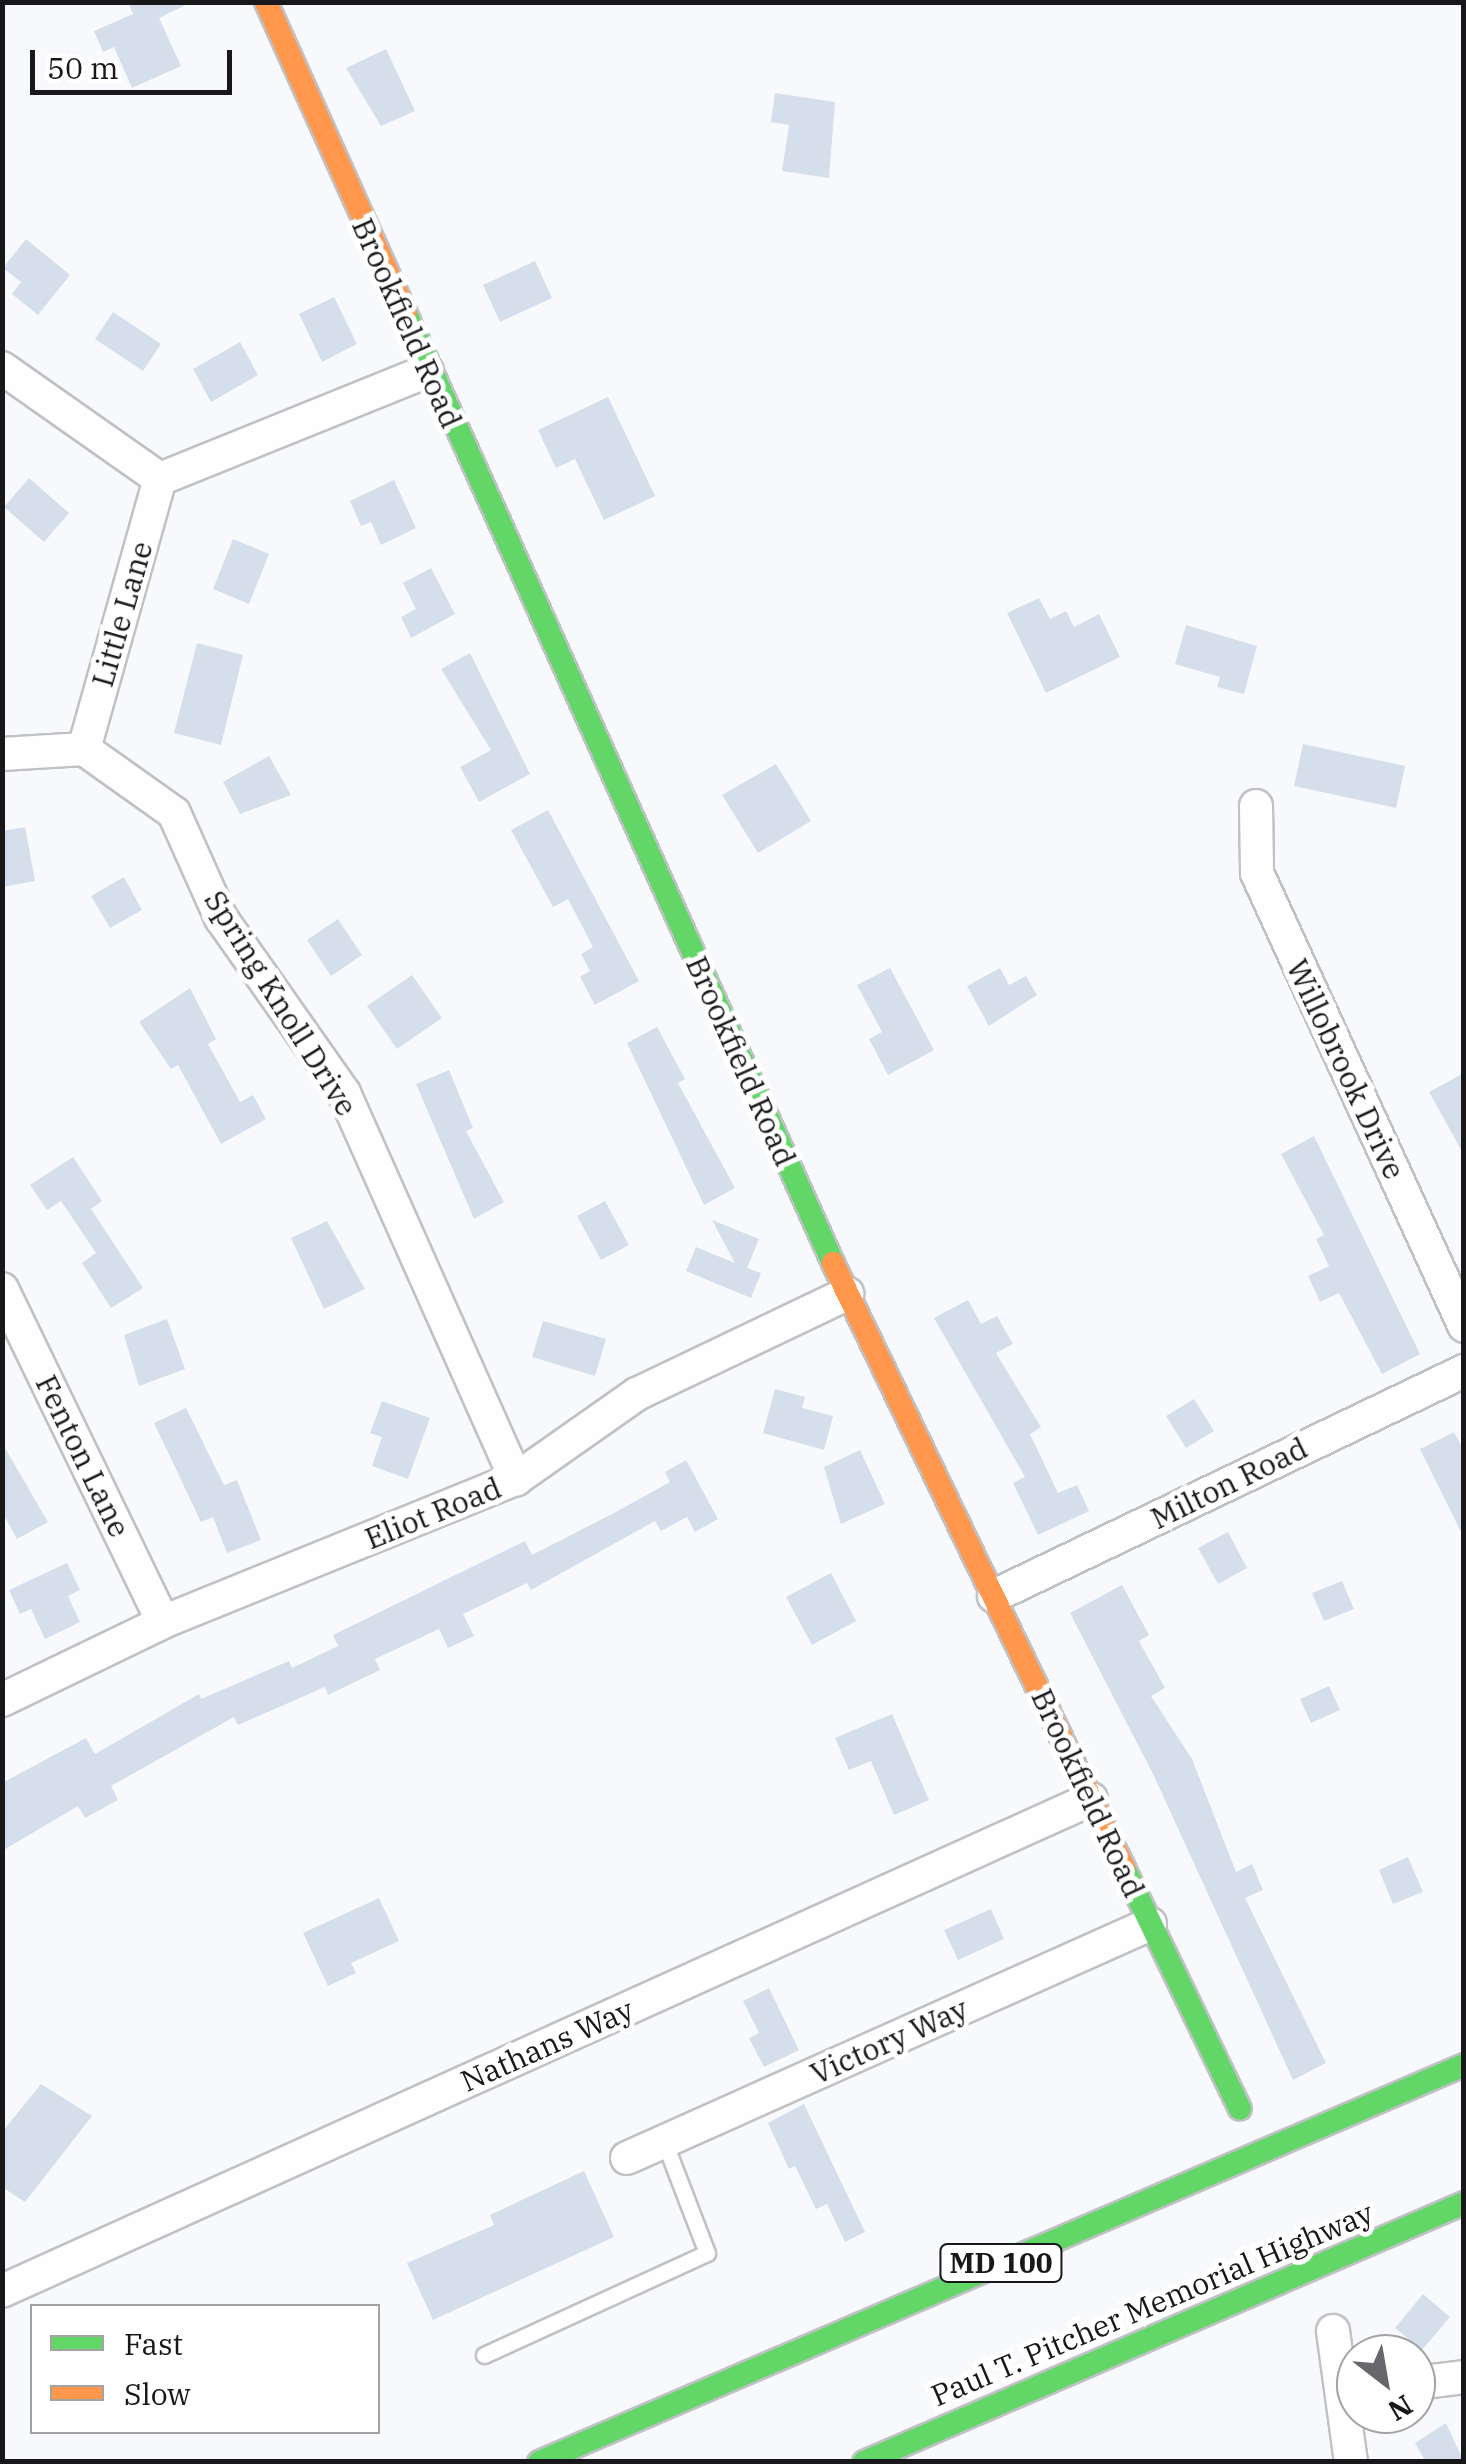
<!DOCTYPE html>
<style>
body{margin:0}
#map{position:relative;width:1466px;height:2464px;overflow:hidden;background:#f8f9fd;font-family:"IBM Plex Serif",serif}
div>[style]{position:absolute}
.building>*{inset:0;background:#d5dfeb}
.roads{filter:drop-shadow(2px 0 #c0c1c4) drop-shadow(-2px 0 #c0c1c4) drop-shadow(0 2px #c0c1c4) drop-shadow(0 -2px #c0c1c4)}
.lane>*{height:15px;margin:-7.5px;padding:0 7.5px;transform-origin:7.5px;border-radius:7.5px;background:#fefeff}
.street>*{height:32px;margin:-16px;padding:0 16px;transform-origin:16px;border-radius:16px;background:#fefeff}
.fast>*{height:22px;margin:-11px;padding:0 11px;transform-origin:11px;border-radius:11px;background:#63d668}
.slow>*{height:22px;margin:-11px;padding:0 11px;transform-origin:11px;border-radius:11px;background:#ff974d}
span{translate:-50% -50%;white-space:nowrap;text-align:center;line-height:1.15;-webkit-text-stroke:10px #fff;paint-order:stroke}
.shield-label span{padding:2px 8px;background:#fff;border:2px solid;border-radius:8px;-webkit-text-stroke-width:0}
.shield-label{font-size:28px;color:#18181b;font-weight:700}
.street-label{font-size:30px;color:#18181b}
.frame{position:absolute;inset:0;border:5px solid #18181b;pointer-events:none}
.legend{position:absolute;left:30px;top:2304px;width:350px;height:130px;box-sizing:border-box;background:#fff;border:2px solid #a3a3a4;margin:0;padding:12px 18px;list-style:none;font-size:30px;color:#18181b}
.legend li{display:flex;align-items:center;gap:20px;height:50px}
.legend b{width:50px;border:2px solid #a3a3a4}
.north{position:absolute;left:1336px;top:2334px;width:100px;height:100px;box-sizing:border-box;background:#fff;border:2px solid #a3a3a4;border-radius:50%;rotate:149deg;font-size:28px;font-weight:700;line-height:40px;text-align:center;color:#18181b}
.north::after{content:'';display:block;margin:auto;width:35px;height:45px;background:#66676a;clip-path:polygon(50% 0,100% 100%,50% 72%,0 100%)}
.scale{position:absolute;left:30px;top:50px;width:202px;height:45px;box-sizing:border-box;border:5px solid #18181b;border-top:0;padding-left:12px;font-size:30px;line-height:35px;white-space:nowrap;color:#18181b;-webkit-text-stroke:8px #fff;paint-order:stroke}
</style>
<div id="map">
<div class="building">
<div style="clip-path:polygon(128px 2px,192px 2px,159px 18px,181px 66px,132px 88px,114px 47px,103px 52px,94px 31px,133px 14px)"></div>
<div style="clip-path:polygon(386px 49px,415px 111px,381px 126px,346px 68px)"></div>
<div style="clip-path:polygon(775px 93px,835px 102px,829px 178px,782px 171px,789px 125px,771px 122px)"></div>
<div style="clip-path:polygon(26px 239px,70px 275px,38px 315px,12px 294px,21px 282px,3px 268px)"></div>
<div style="clip-path:polygon(535px 261px,552px 298px,500px 322px,483px 285px)"></div>
<div style="clip-path:polygon(334px 297px,357px 344px,322px 362px,299px 314px)"></div>
<div style="clip-path:polygon(113px 312px,161px 344px,143px 371px,95px 339px)"></div>
<div style="clip-path:polygon(240px 342px,258px 375px,211px 402px,193px 369px)"></div>
<div style="clip-path:polygon(608px 397px,655px 496px,604px 520px,575px 459px,556px 468px,538px 430px)"></div>
<div style="clip-path:polygon(29px 478px,69px 513px,44px 542px,4px 507px)"></div>
<div style="clip-path:polygon(394px 480px,416px 528px,381px 545px,371px 522px,361px 526px,350px 501px)"></div>
<div style="clip-path:polygon(233px 539px,269px 554px,249px 604px,213px 589px)"></div>
<div style="clip-path:polygon(431px 568px,455px 614px,411px 638px,401px 617px,416px 609px,403px 583px)"></div>
<div style="clip-path:polygon(1039px 598px,1050px 619px,1066px 611px,1074px 627px,1099px 614px,1120px 657px,1046px 693px,1007px 613px)"></div>
<div style="clip-path:polygon(1186px 625px,1257px 646px,1244px 694px,1217px 687px,1220px 677px,1175px 664px)"></div>
<div style="clip-path:polygon(197px 643px,243px 655px,221px 745px,174px 733px)"></div>
<div style="clip-path:polygon(470px 653px,530px 774px,479px 802px,460px 767px,491px 750px,441px 669px)"></div>
<div style="clip-path:polygon(1303px 744px,1405px 766px,1396px 808px,1294px 786px)"></div>
<div style="clip-path:polygon(269px 756px,291px 795px,240px 814px,223px 782px)"></div>
<div style="clip-path:polygon(776px 764px,811px 821px,758px 853px,722px 795px)"></div>
<div style="clip-path:polygon(548px 810px,639px 981px,595px 1005px,580px 977px,590px 971px,581px 954px,593px 947px,568px 899px,553px 907px,511px 830px)"></div>
<div style="clip-path:polygon(25px 827px,35px 881px,2px 887px,2px 831px)"></div>
<div style="clip-path:polygon(124px 877px,142px 910px,110px 928px,91px 896px)"></div>
<div style="clip-path:polygon(338px 919px,362px 955px,331px 976px,307px 940px)"></div>
<div style="clip-path:polygon(890px 968px,934px 1050px,888px 1075px,869px 1039px,882px 1032px,857px 985px)"></div>
<div style="clip-path:polygon(1000px 968px,1009px 985px,1026px 976px,1037px 995px,989px 1026px,967px 986px)"></div>
<div style="clip-path:polygon(412px 975px,442px 1018px,397px 1049px,367px 1006px)"></div>
<div style="clip-path:polygon(190px 988px,216px 1039px,208px 1044px,240px 1102px,253px 1095px,266px 1119px,221px 1144px,178px 1065px,171px 1069px,139px 1022px)"></div>
<div style="clip-path:polygon(657px 1027px,685px 1079px,678px 1083px,735px 1188px,704px 1205px,627px 1043px)"></div>
<div style="clip-path:polygon(449px 1070px,473px 1128px,466px 1131px,504px 1202px,474px 1219px,416px 1084px)"></div>
<div style="clip-path:polygon(1464px 1073px,1464px 1155px,1429px 1092px)"></div>
<div style="clip-path:polygon(1314px 1136px,1420px 1354px,1382px 1374px,1339px 1293px,1320px 1302px,1308px 1276px,1329px 1266px,1316px 1239px,1324px 1235px,1281px 1154px)"></div>
<div style="clip-path:polygon(73px 1157px,102px 1201px,91px 1209px,143px 1288px,111px 1308px,82px 1263px,96px 1253px,61px 1201px,47px 1210px,30px 1185px)"></div>
<div style="clip-path:polygon(605px 1201px,629px 1245px,601px 1260px,577px 1216px)"></div>
<div style="clip-path:polygon(712px 1220px,759px 1239px,747px 1268px,761px 1273px,751px 1298px,686px 1271px,696px 1247px,735px 1263px)"></div>
<div style="clip-path:polygon(327px 1221px,365px 1289px,324px 1309px,291px 1238px)"></div>
<div style="clip-path:polygon(968px 1300px,981px 1324px,997px 1316px,1013px 1344px,996px 1353px,1041px 1427px,1030px 1434px,1058px 1493px,1077px 1485px,1089px 1511px,1038px 1535px,1013px 1483px,1025px 1477px,934px 1318px)"></div>
<div style="clip-path:polygon(167px 1319px,185px 1369px,139px 1386px,124px 1335px)"></div>
<div style="clip-path:polygon(543px 1321px,606px 1339px,595px 1376px,532px 1357px)"></div>
<div style="clip-path:polygon(775px 1389px,805px 1397px,802px 1408px,833px 1416px,824px 1450px,763px 1433px)"></div>
<div style="clip-path:polygon(1194px 1399px,1214px 1431px,1186px 1448px,1166px 1416px)"></div>
<div style="clip-path:polygon(382px 1401px,430px 1418px,408px 1479px,372px 1466px,382px 1437px,370px 1433px)"></div>
<div style="clip-path:polygon(186px 1408px,224px 1485px,237px 1480px,261px 1540px,227px 1553px,213px 1517px,201px 1522px,154px 1423px)"></div>
<div style="clip-path:polygon(1454px 1432px,1464px 1451px,1464px 1538px,1420px 1449px)"></div>
<div style="clip-path:polygon(2px 1443px,48px 1522px,17px 1539px,2px 1512px)"></div>
<div style="clip-path:polygon(860px 1450px,885px 1504px,841px 1524px,824px 1467px)"></div>
<div style="clip-path:polygon(686px 1460px,718px 1519px,695px 1532px,687px 1517px,661px 1531px,655px 1521px,531px 1590px,527px 1583px,463px 1614px,474px 1636px,448px 1648px,439px 1629px,375px 1659px,380px 1670px,328px 1695px,325px 1687px,238px 1725px,234px 1717px,111px 1786px,118px 1800px,85px 1818px,78px 1806px,2px 1851px,2px 1783px,86px 1738px,95px 1754px,199px 1694px,201px 1699px,289px 1661px,292px 1668px,338px 1646px,333px 1635px,525px 1541px,532px 1555px,614px 1513px,670px 1482px,665px 1472px)"></div>
<div style="clip-path:polygon(1228px 1532px,1247px 1568px,1218px 1584px,1198px 1548px)"></div>
<div style="clip-path:polygon(67px 1563px,80px 1590px,68px 1596px,80px 1622px,45px 1639px,31px 1609px,20px 1614px,9px 1590px)"></div>
<div style="clip-path:polygon(831px 1573px,856px 1621px,812px 1645px,786px 1597px)"></div>
<div style="clip-path:polygon(1342px 1581px,1354px 1609px,1324px 1621px,1312px 1593px)"></div>
<div style="clip-path:polygon(1122px 1585px,1149px 1635px,1139px 1641px,1165px 1688px,1151px 1696px,1192px 1759px,1236px 1872px,1252px 1864px,1263px 1890px,1245px 1898px,1326px 2063px,1293px 2080px,1154px 1776px,1070px 1613px)"></div>
<div style="clip-path:polygon(1329px 1686px,1340px 1710px,1311px 1723px,1300px 1699px)"></div>
<div style="clip-path:polygon(892px 1714px,929px 1800px,894px 1815px,871px 1761px,849px 1770px,835px 1738px)"></div>
<div style="clip-path:polygon(1408px 1857px,1423px 1892px,1393px 1904px,1379px 1870px)"></div>
<div style="clip-path:polygon(379px 1898px,399px 1941px,351px 1963px,356px 1973px,328px 1986px,303px 1933px)"></div>
<div style="clip-path:polygon(991px 1909px,1004px 1939px,958px 1960px,944px 1930px)"></div>
<div style="clip-path:polygon(769px 1988px,799px 2050px,764px 2067px,749px 2038px,759px 2033px,743px 2001px)"></div>
<div style="clip-path:polygon(41px 2084px,92px 2116px,25px 2202px,2px 2187px,2px 2132px)"></div>
<div style="clip-path:polygon(804px 2104px,865px 2232px,845px 2242px,827px 2204px,816px 2209px,795px 2166px,789px 2169px,768px 2123px)"></div>
<div style="clip-path:polygon(584px 2171px,614px 2237px,433px 2320px,407px 2263px,494px 2225px,490px 2215px)"></div>
<div style="clip-path:polygon(1423px 2294px,1450px 2317px,1422px 2350px,1395px 2328px)"></div>
<div style="clip-path:polygon(1446px 2423px,1464px 2462px,1426px 2462px,1415px 2443px)"></div>
</div>
<div class="roads">
<div class="lane">
<div style="left:484px;top:2355px;width:245px;rotate:-24.6deg"></div>
<div style="left:707px;top:2253px;width:120px;rotate:-111deg"></div>
</div>
<div class="street">
<div style="left:2px;top:368px;width:193px;rotate:35.1deg"></div>
<div style="left:160px;top:479px;width:288px;rotate:-22deg"></div>
<div style="left:84px;top:749px;width:280px;rotate:-74.3deg"></div>
<div style="left:2px;top:754px;width:82px;rotate:-3.5deg"></div>
<div style="left:84px;top:749px;width:110px;rotate:35.4deg"></div>
<div style="left:174px;top:813px;width:115px;rotate:65.9deg"></div>
<div style="left:221px;top:918px;width:214px;rotate:54.9deg"></div>
<div style="left:344px;top:1093px;width:423px;rotate:66deg"></div>
<div style="left:1256px;top:806px;width:67px;rotate:89.1deg"></div>
<div style="left:1257px;top:873px;width:498px;rotate:65.4deg"></div>
<div style="left:2px;top:1289px;width:370px;rotate:64.2deg"></div>
<div style="left:994px;top:1596px;width:521px;rotate:-25.58deg"></div>
<div style="left:2px;top:1700px;width:179px;rotate:-25.8deg"></div>
<div style="left:163px;top:1622px;width:381px;rotate:-22.1deg"></div>
<div style="left:516px;top:1479px;width:148px;rotate:-35.1deg"></div>
<div style="left:637px;top:1394px;width:233px;rotate:-25.5deg"></div>
<div style="left:627px;top:2158px;width:573px;rotate:-24.1deg"></div>
<div style="left:2px;top:2291px;width:1195px;rotate:-24.31deg"></div>
<div style="left:1333px;top:2331px;width:132px;rotate:82.2deg"></div>
<div style="left:1416px;top:2383px;width:48px;rotate:-7.1deg"></div>
</div>
<div class="fast">
<div style="left:405px;top:312px;width:1043px;rotate:65.77deg"></div>
<div style="left:1124px;top:1868px;width:267px;rotate:64.3deg"></div>
<div style="left:539px;top:2462px;width:1007px;rotate:-23.23deg"></div>
<div style="left:864px;top:2462px;width:654px;rotate:-23.35deg"></div>
</div>
<div class="slow">
<div style="left:266px;top:2px;width:340px;rotate:65.8deg"></div>
<div style="left:833px;top:1263px;width:671px;rotate:64.31deg"></div>
</div>
</div>
<div class="shield-label">
<span style="left:1001px;top:2263px">MD 100</span>
</div>
<div class="street-label">
<span style="left:407px;top:323px;rotate:66deg">Brookfield Road</span>
<span style="left:122px;top:614px;rotate:-74deg">Little Lane</span>
<span style="left:281px;top:1003px;rotate:58deg">Spring Knoll Drive</span>
<span style="left:741px;top:1061px;rotate:66deg">Brookfield Road</span>
<span style="left:1346px;top:1069px;rotate:65deg">Willobrook Drive</span>
<span style="left:83px;top:1456px;rotate:64deg">Fenton Lane</span>
<span style="left:1229px;top:1483px;rotate:-26deg">Milton Road</span>
<span style="left:433px;top:1513px;rotate:-22deg">Eliot Road</span>
<span style="left:1088px;top:1793px;rotate:65deg">Brookfield Road</span>
<span style="left:889px;top:2041px;rotate:-24deg">Victory Way</span>
<span style="left:547px;top:2045px;rotate:-24deg">Nathans Way</span>
<span style="left:1152px;top:2304px;rotate:-23deg">Paul T. Pitcher Memorial Highway</span>
</div>
<div class="frame"></div>
<ul class="legend">
<li><b style="height:12px;background:#63d668"></b>Fast</li>
<li><b style="height:12px;background:#ff974d"></b>Slow</li>
</ul>
<div class="north">N</div>
<div class="scale">50 m</div>
</div>
